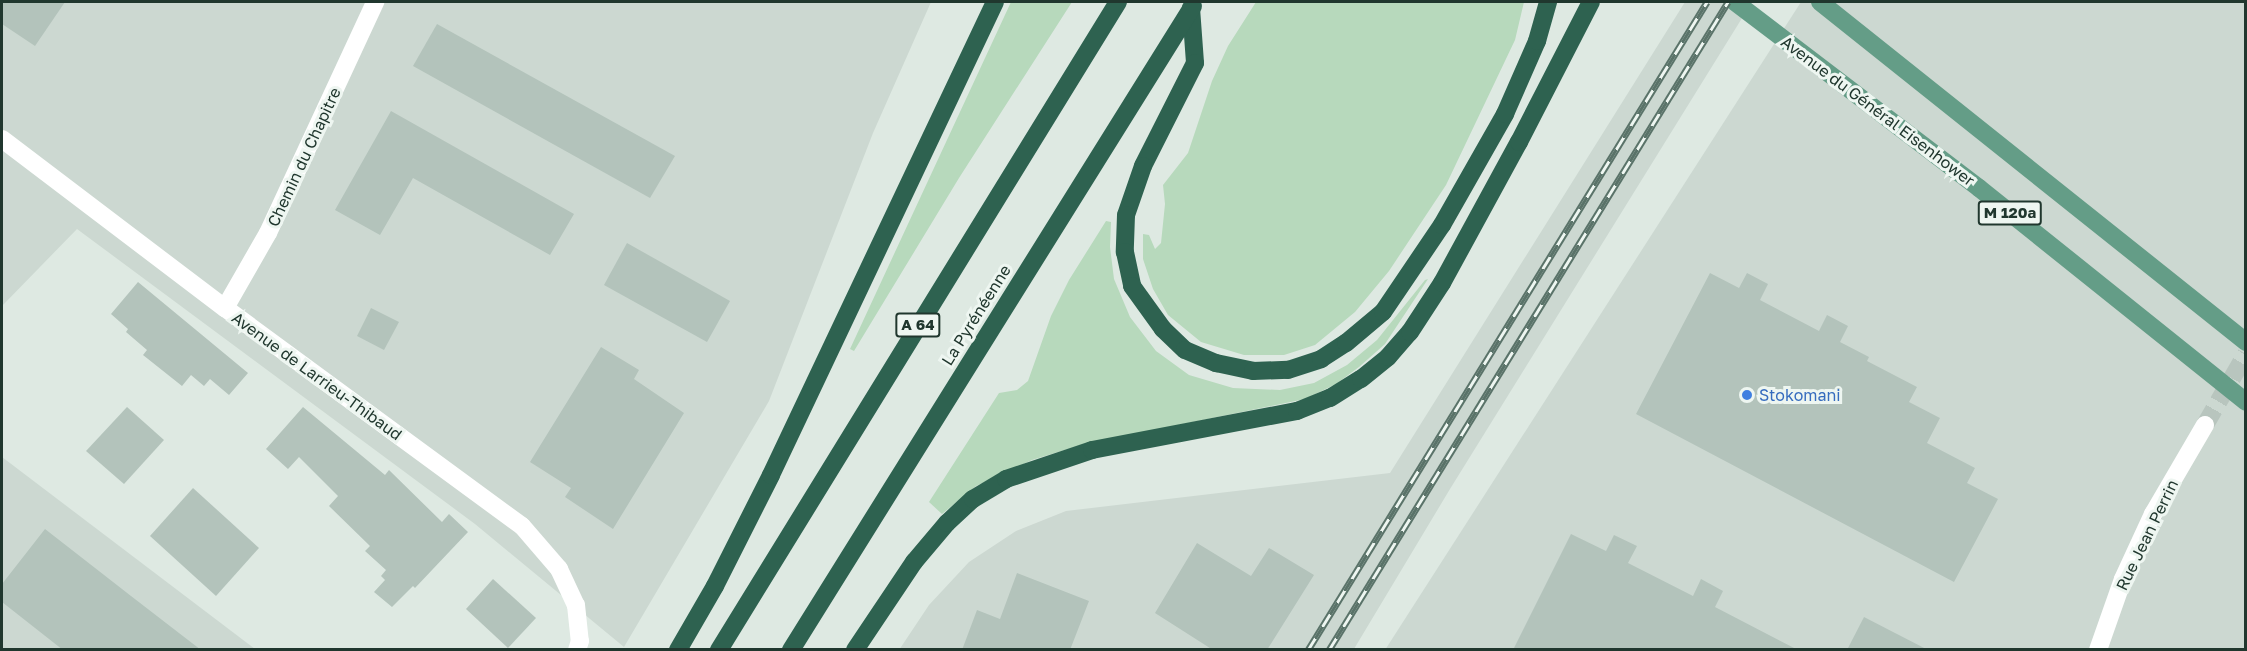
<!DOCTYPE html>
<meta charset="utf-8">
<style>
body{margin:0}
#map{position:relative;width:2247px;height:651px;overflow:hidden;background:#dee9e2;font-family:"Golos Text",sans-serif}
div>[style]{position:absolute}
.built>*{inset:0;background:#ccd8d1}
.green>*{inset:0;background:#b7d9bc}
.building>*{inset:0;background:#b3c3bb}
.minor-tunnel>*{height:18px;margin-top:-9px;transform-origin:0;background:repeating-linear-gradient(90deg,#b8c5be 0 18px,transparent 0 27px)}
.minor>*{height:18px;margin:-9px;padding:0 9px;transform-origin:9px;border-radius:9px;background:#fff}
.primary>*{height:18px;margin:-9px;padding:0 9px;transform-origin:9px;border-radius:9px;background:#649d87}
.motorway>*{height:18px;margin:-9px;padding:0 9px;transform-origin:9px;border-radius:9px;background:#2e6250}
.rail>*{height:7px;margin-top:-3.5px;transform-origin:0;background:repeating-linear-gradient(90deg,#eef6f1 0 14px,#5a7369 0 28px);box-sizing:border-box;border-block:2px solid #5a7369}
.dots>*{width:16px;height:16px;translate:-50% -50%;box-sizing:border-box;border:3px solid #eef6f1;border-radius:50%}
span{translate:-50% -50%;white-space:nowrap;text-align:center;line-height:1.15;-webkit-text-stroke:6px #eef6f1;paint-order:stroke}
.shield-label span{padding:2px 4px;background:#eef6f1;border:2px solid;border-radius:4px;-webkit-text-stroke-width:0}
.shield-label{font-size:15px;color:#20372e;font-weight:700}
.street-label{font-size:16px;color:#20372e}
.shop-label{font-size:16px;color:#366cbe}
.left{translate:0 -50%;text-align:left}
.frame{position:absolute;inset:0;border:3px solid #20372e;pointer-events:none}
</style>
<div id="map">
<div class="built">
<div style="clip-path:polygon(2px 2px,931px 2px,873px 133px,769px 401px,624px 647px,475px 524px,77px 229px,2px 306px)"></div>
<div style="clip-path:polygon(1685px 2px,1752px 2px,1450px 489px,1354px 649px,899px 650px,929px 605px,969px 562px,1016px 531px,1066px 511px,1390px 473px)"></div>
<div style="clip-path:polygon(1801px 2px,2245px 2px,2245px 649px,1385px 650px)"></div>
<div style="clip-path:polygon(2px 457px,255px 649px,2px 649px)"></div>
</div>
<div class="green">
<div style="clip-path:polygon(1011px 2px,1072px 2px,959px 178px,854px 351px,850px 349px)"></div>
<div style="clip-path:polygon(1256px 2px,1524px 2px,1515px 40px,1446px 185px,1389px 271px,1355px 312px,1315px 345px,1284px 355px,1244px 355px,1201px 342px,1168px 315px,1153px 289px,1143px 259px,1143px 234px,1149px 235px,1155px 249px,1161px 243px,1165px 204px,1163px 185px,1188px 153px,1212px 81px,1228px 46px)"></div>
<div style="clip-path:polygon(1106px 221px,1111px 222px,1110px 247px,1114px 279px,1130px 317px,1156px 351px,1189px 375px,1233px 388px,1280px 390px,1314px 383px,1347px 365px,1377px 340px,1425px 280px,1428px 279px,1385px 344px,1359px 367px,1336px 384px,1305px 399px,1081px 445px,1032px 460px,976px 486px,942px 514px,929px 502px,999px 393px,1017px 390px,1028px 381px,1051px 316px,1069px 280px)"></div>
</div>
<div class="building">
<div style="clip-path:polygon(2px 2px,65px 2px,35px 46px,2px 24px)"></div>
<div style="clip-path:polygon(437px 24px,675px 156px,650px 198px,413px 66px)"></div>
<div style="clip-path:polygon(391px 111px,574px 214px,550px 255px,413px 178px,380px 235px,335px 210px)"></div>
<div style="clip-path:polygon(627px 243px,730px 301px,707px 342px,604px 285px)"></div>
<div style="clip-path:polygon(1710px 273px,1739px 288px,1747px 273px,1768px 284px,1760px 300px,1819px 331px,1827px 315px,1848px 326px,1840px 342px,1869px 357px,1867px 361px,1917px 387px,1909px 402px,1940px 418px,1927px 443px,1975px 468px,1967px 483px,1998px 499px,1954px 582px,1636px 414px)"></div>
<div style="clip-path:polygon(138px 282px,248px 373px,229px 395px,210px 379px,204px 386px,191px 375px,182px 386px,143px 355px,147px 350px,126px 332px,128px 329px,111px 314px)"></div>
<div style="clip-path:polygon(371px 308px,399px 322px,384px 350px,357px 336px)"></div>
<div style="clip-path:polygon(601px 347px,639px 370px,634px 379px,684px 413px,613px 529px,565px 497px,571px 488px,530px 462px)"></div>
<div style="clip-path:polygon(127px 407px,164px 440px,124px 484px,86px 451px)"></div>
<div style="clip-path:polygon(303px 407px,385px 475px,389px 470px,442px 522px,449px 514px,468px 532px,415px 588px,413px 586px,392px 607px,374px 592px,385px 580px,381px 576px,386px 570px,365px 551px,370px 546px,329px 506px,338px 496px,299px 457px,288px 469px,266px 449px)"></div>
<div style="clip-path:polygon(193px 488px,259px 548px,216px 596px,150px 536px)"></div>
<div style="clip-path:polygon(45px 529px,131px 596px,201px 650px,63px 650px,2px 602px,2px 584px)"></div>
<div style="clip-path:polygon(1571px 534px,1606px 551px,1614px 535px,1637px 546px,1628px 563px,1693px 596px,1701px 579px,1723px 591px,1715px 607px,1798px 650px,1513px 650px)"></div>
<div style="clip-path:polygon(1197px 543px,1251px 576px,1269px 548px,1314px 575px,1267px 650px,1213px 650px,1155px 613px)"></div>
<div style="clip-path:polygon(1017px 573px,1089px 601px,1070px 650px,962px 650px,977px 610px,1000px 619px)"></div>
<div style="clip-path:polygon(493px 579px,536px 618px,508px 648px,466px 609px)"></div>
<div style="clip-path:polygon(1864px 617px,1928px 650px,1847px 650px)"></div>
</div>
<div class="minor-tunnel">
<div style="left:2205px;top:425px;width:82px;rotate:-60deg"></div>
</div>
<div class="minor">
<div style="left:2px;top:139px;width:280px;rotate:37.2deg"></div>
<div style="left:225px;top:308px;width:368px;rotate:36.3deg"></div>
<div style="left:522px;top:526px;width:57px;rotate:49.3deg"></div>
<div style="left:559px;top:569px;width:40px;rotate:65deg"></div>
<div style="left:576px;top:605px;width:36px;rotate:84deg"></div>
<div style="left:580px;top:641px;width:9px;rotate:108deg"></div>
<div style="left:225px;top:308px;width:86px;rotate:-60.2deg"></div>
<div style="left:268px;top:233px;width:255px;rotate:-65.1deg"></div>
<div style="left:2098px;top:650px;width:75px;rotate:-70.6deg"></div>
<div style="left:2123px;top:579px;width:72px;rotate:-65.2deg"></div>
<div style="left:2153px;top:514px;width:103px;rotate:-59.7deg"></div>
</div>
<div class="primary">
<div style="left:1735px;top:2px;width:307px;rotate:37.3deg"></div>
<div style="left:1979px;top:188px;width:342px;rotate:38.7deg"></div>
<div style="left:1820px;top:2px;width:545px;rotate:38.59deg"></div>
</div>
<div class="motorway">
<div style="left:1191px;top:8px;width:55px;rotate:85.8deg"></div>
<div style="left:1195px;top:63px;width:115px;rotate:116.8deg"></div>
<div style="left:1143px;top:166px;width:52px;rotate:109.1deg"></div>
<div style="left:1126px;top:215px;width:37px;rotate:92deg"></div>
<div style="left:1125px;top:252px;width:35px;rotate:78deg"></div>
<div style="left:1132px;top:286px;width:53px;rotate:54.2deg"></div>
<div style="left:1163px;top:329px;width:30px;rotate:44deg"></div>
<div style="left:1185px;top:350px;width:34px;rotate:23deg"></div>
<div style="left:1216px;top:363px;width:38px;rotate:12deg"></div>
<div style="left:1253px;top:371px;width:35px;rotate:-2deg"></div>
<div style="left:1288px;top:370px;width:35px;rotate:-18deg"></div>
<div style="left:1321px;top:359px;width:30px;rotate:-33deg"></div>
<div style="left:1346px;top:343px;width:48px;rotate:-40deg"></div>
<div style="left:1383px;top:312px;width:105px;rotate:-55.9deg"></div>
<div style="left:1442px;top:225px;width:128px;rotate:-60.4deg"></div>
<div style="left:1505px;top:114px;width:80px;rotate:-66.3deg"></div>
<div style="left:1537px;top:41px;width:41px;rotate:-74.2deg"></div>
<div style="left:678px;top:650px;width:74px;rotate:-60deg"></div>
<div style="left:715px;top:586px;width:124px;rotate:-63.2deg"></div>
<div style="left:771px;top:475px;width:523px;rotate:-64.66deg"></div>
<div style="left:719px;top:650px;width:761px;rotate:-58.38deg"></div>
<div style="left:791px;top:650px;width:759px;rotate:-58.03deg"></div>
<div style="left:855px;top:650px;width:106px;rotate:-56.2deg"></div>
<div style="left:914px;top:562px;width:51px;rotate:-49.8deg"></div>
<div style="left:947px;top:523px;width:35px;rotate:-43deg"></div>
<div style="left:973px;top:499px;width:39px;rotate:-31deg"></div>
<div style="left:1006px;top:479px;width:91px;rotate:-18.6deg"></div>
<div style="left:1092px;top:450px;width:209px;rotate:-10.8deg"></div>
<div style="left:1297px;top:411px;width:35px;rotate:-22deg"></div>
<div style="left:1330px;top:398px;width:36px;rotate:-32deg"></div>
<div style="left:1361px;top:379px;width:35px;rotate:-39deg"></div>
<div style="left:1388px;top:357px;width:33px;rotate:-49deg"></div>
<div style="left:1410px;top:332px;width:59px;rotate:-56.9deg"></div>
<div style="left:1442px;top:283px;width:161px;rotate:-61.4deg"></div>
<div style="left:1519px;top:142px;width:157px;rotate:-62.8deg"></div>
</div>
<div class="rail">
<div style="left:1308px;top:650px;width:761px;rotate:-58.38deg"></div>
<div style="left:1329px;top:650px;width:761px;rotate:-58.38deg"></div>
</div>
<div class="dots">
<div style="left:1747px;top:395px;background:#3f7fe0"></div>
</div>
<div class="shield-label">
<span style="left:2010px;top:213px">M 120a</span>
<span style="left:918px;top:325px">A 64</span>
</div>
<div class="street-label">
<span style="left:1878px;top:111px;rotate:37deg">Avenue du Général Eisenhower</span>
<span style="left:304px;top:157px;rotate:-65deg">Chemin du Chapitre</span>
<span style="left:976px;top:315px;rotate:-58deg">La Pyrénéenne</span>
<span style="left:317px;top:376px;rotate:36deg">Avenue de Larrieu-Thibaud</span>
<span style="left:2147px;top:535px;rotate:-64deg">Rue Jean Perrin</span>
</div>
<div class="shop-label">
<span class="left" style="left:1759px;top:395px">Stokomani</span>
</div>
<div class="frame"></div>
</div>
